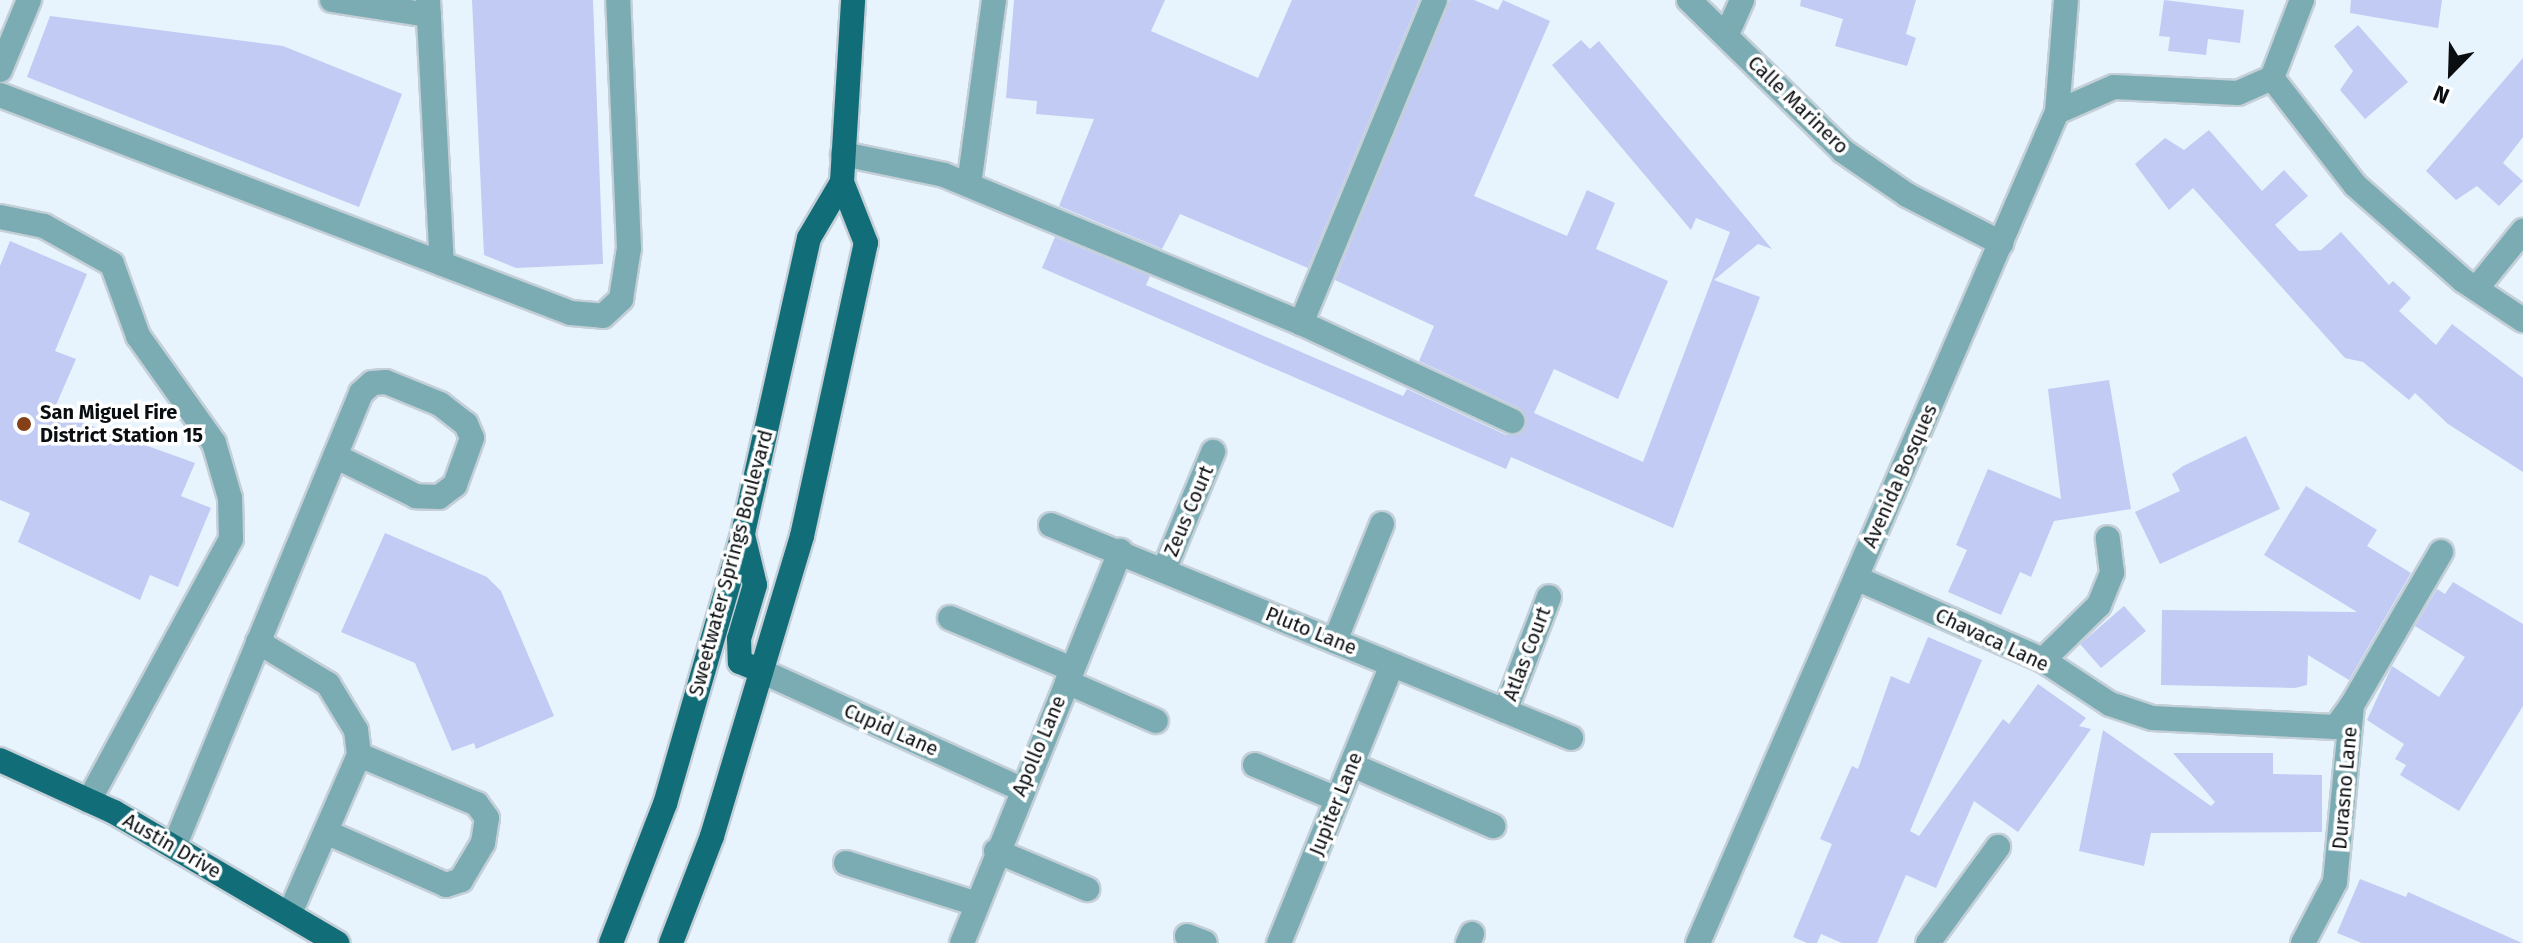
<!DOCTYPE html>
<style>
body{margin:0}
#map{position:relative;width:2523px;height:943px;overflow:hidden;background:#e7f4fe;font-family:"Fira Sans",sans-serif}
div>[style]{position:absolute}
.building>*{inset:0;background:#c1cbf3}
.roads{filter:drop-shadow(2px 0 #c4cfd8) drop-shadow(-2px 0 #c4cfd8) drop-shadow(0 2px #c4cfd8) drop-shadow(0 -2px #c4cfd8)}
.minor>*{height:24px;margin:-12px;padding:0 12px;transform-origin:12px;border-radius:12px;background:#7bacb3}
.major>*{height:24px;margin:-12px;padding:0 12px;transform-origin:12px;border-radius:12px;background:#116d77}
.dots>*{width:22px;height:22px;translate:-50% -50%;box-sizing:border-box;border:4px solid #fff;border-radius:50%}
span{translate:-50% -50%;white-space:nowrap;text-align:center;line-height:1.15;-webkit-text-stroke:7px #fff;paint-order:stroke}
.street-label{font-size:20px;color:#0a0e11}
.poi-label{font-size:20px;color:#0a0e11;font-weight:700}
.left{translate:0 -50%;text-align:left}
.north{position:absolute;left:2411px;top:32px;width:80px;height:80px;-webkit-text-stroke:6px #fff;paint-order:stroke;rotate:203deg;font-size:22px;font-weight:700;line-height:32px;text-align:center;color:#0a0e11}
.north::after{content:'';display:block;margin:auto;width:28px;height:36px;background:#0a0e11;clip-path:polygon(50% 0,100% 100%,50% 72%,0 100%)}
</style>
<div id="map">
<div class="building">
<div style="clip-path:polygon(472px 0,593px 0,603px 264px,516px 268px,484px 255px)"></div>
<div style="clip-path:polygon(1014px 0,1165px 0,1151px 31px,1258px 78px,1292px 0,1419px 0,1308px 268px,1180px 214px,1162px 249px,1059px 206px,1094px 119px,1036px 114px,1037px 101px,1006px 98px)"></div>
<div style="clip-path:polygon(1450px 0,1474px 0,1498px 10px,1503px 0,1550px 21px,1474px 196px,1567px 236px,1587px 190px,1615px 203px,1596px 249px,1668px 281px,1618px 399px,1554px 369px,1534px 413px,1643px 462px,1730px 232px,1696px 218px,1691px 230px,1552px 65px,1581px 40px,1590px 49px,1599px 41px,1772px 249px,1758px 244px,1714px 280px,1760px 297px,1673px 528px,1511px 457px,1506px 469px,1042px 268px,1055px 237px,1150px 276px,1146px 285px,1403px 396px,1407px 389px,1506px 435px,1520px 434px,1527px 420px,1519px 408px,1419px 361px,1434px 326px,1335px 280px)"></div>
<div style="clip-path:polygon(1801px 0,1916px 0,1906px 34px,1916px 38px,1907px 66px,1835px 46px,1843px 19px,1800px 6px)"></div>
<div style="clip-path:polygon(2164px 0,2244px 10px,2240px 43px,2208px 39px,2206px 55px,2168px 51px,2170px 37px,2159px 36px)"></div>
<div style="clip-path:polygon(2351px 0,2442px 0,2438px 28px,2350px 13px)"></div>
<div style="clip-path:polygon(50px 16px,283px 46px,402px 94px,359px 207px,27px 77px)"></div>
<div style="clip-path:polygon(2358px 25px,2408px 82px,2365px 119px,2340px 90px,2353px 71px,2334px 46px)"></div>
<div style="clip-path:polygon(2523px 58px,2523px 137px,2503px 163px,2523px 181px,2499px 206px,2477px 186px,2456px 200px,2426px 171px)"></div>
<div style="clip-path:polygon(2209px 130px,2262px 191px,2284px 170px,2308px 196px,2275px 225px,2299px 251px,2321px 250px,2341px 232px,2389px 285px,2393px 281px,2411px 298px,2399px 311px,2436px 345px,2452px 324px,2523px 378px,2523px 472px,2448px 424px,2415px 393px,2409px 400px,2363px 362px,2345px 358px,2193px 188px,2169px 210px,2135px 164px,2165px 138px,2184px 150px)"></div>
<div style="clip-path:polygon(10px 241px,87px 274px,55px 351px,76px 359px,53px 412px,195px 463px,181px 496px,211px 508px,178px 587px,150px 575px,140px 600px,18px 542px,30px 513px,0 500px,0 266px)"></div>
<div style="clip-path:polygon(2109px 380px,2131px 509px,2054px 521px,2031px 577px,2020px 572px,2001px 615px,1948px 592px,1967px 550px,1956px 545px,1988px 469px,2061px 499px,2048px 389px)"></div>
<div style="clip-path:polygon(2246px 436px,2280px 509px,2160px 564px,2135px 512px,2180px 491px,2172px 474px,2183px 466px)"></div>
<div style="clip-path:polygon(2306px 486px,2377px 530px,2367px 546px,2411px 573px,2349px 680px,2308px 655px,2307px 685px,2295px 688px,2161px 685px,2162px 610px,2357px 612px,2264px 555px)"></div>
<div style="clip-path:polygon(385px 533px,487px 577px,501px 591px,554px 716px,476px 749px,474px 743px,452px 751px,415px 663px,341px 632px)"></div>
<div style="clip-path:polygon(2453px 582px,2523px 624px,2523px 706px,2459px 811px,2400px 775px,2406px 765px,2395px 759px,2404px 744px,2367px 720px,2392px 666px,2439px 697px,2465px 657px,2415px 626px,2437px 589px,2445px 594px)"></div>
<div style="clip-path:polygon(2124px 606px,2146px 631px,2101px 668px,2080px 644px)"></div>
<div style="clip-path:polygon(1928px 637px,1982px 660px,1910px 831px,1919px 836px,2003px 719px,2009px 724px,2038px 684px,2086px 718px,2079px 726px,2091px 729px,2018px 832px,1974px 801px,1936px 888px,1906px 875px,1877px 943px,1842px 943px,1821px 934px,1817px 943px,1807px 943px,1793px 937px,1832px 844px,1820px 839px,1852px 766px,1858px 769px,1891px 676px,1909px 684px)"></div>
<div style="clip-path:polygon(2103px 730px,2211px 806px,2215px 802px,2173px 753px,2273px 753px,2273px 774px,2322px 775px,2322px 832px,2151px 833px,2144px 866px,2079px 851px)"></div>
<div style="clip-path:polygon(2360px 879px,2406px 897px,2408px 892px,2522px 943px,2362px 943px,2337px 933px)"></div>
</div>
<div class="roads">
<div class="minor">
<div style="left:332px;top:0;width:98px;rotate:8.8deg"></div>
<div style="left:428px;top:0;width:264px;rotate:87deg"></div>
<div style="left:1435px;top:0;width:350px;rotate:112.5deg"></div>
<div style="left:1301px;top:323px;width:233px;rotate:24.9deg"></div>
<div style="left:1689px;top:0;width:216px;rotate:44.4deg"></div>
<div style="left:1843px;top:151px;width:78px;rotate:34.5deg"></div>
<div style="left:1907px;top:195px;width:106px;rotate:27.1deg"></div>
<div style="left:1727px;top:34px;width:37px;rotate:-66deg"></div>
<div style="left:0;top:70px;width:76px;rotate:-67.5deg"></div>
<div style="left:2272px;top:78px;width:135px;rotate:52.2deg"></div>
<div style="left:2355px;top:185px;width:145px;rotate:41.4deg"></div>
<div style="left:2464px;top:281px;width:71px;rotate:33.5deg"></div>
<div style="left:2272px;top:78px;width:84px;rotate:-69deg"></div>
<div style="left:0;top:95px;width:611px;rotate:20.9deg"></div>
<div style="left:571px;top:313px;width:32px;rotate:5deg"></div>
<div style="left:603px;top:316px;width:25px;rotate:-43deg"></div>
<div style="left:621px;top:299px;width:52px;rotate:-81.1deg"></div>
<div style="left:629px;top:248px;width:248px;rotate:-92.5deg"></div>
<div style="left:2057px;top:112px;width:62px;rotate:-23.7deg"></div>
<div style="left:2114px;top:87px;width:124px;rotate:2.8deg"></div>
<div style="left:2238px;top:93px;width:37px;rotate:-24deg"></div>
<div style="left:843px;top:154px;width:103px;rotate:11.7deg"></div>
<div style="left:944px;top:175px;width:386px;rotate:22.5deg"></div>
<div style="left:969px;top:185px;width:187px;rotate:-82.3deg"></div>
<div style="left:0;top:217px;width:45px;rotate:11.6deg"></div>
<div style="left:44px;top:226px;width:78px;rotate:29.2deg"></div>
<div style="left:112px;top:264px;width:77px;rotate:70.1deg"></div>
<div style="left:138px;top:336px;width:131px;rotate:54.6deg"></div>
<div style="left:214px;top:443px;width:57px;rotate:73.8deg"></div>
<div style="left:230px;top:498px;width:41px;rotate:88.6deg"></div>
<div style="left:231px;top:539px;width:298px;rotate:118.5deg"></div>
<div style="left:2476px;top:289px;width:75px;rotate:-51deg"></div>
<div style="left:1051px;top:525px;width:562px;rotate:22.27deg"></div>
<div style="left:1164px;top:570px;width:128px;rotate:-67.4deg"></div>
<div style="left:1856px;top:578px;width:204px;rotate:23.7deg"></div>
<div style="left:2043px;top:660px;width:80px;rotate:33.3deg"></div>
<div style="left:2110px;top:704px;width:44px;rotate:18.4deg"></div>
<div style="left:2152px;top:718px;width:184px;rotate:2.8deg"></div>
<div style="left:2336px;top:727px;width:27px;rotate:-54deg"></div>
<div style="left:950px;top:618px;width:132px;rotate:22.7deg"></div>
<div style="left:1335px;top:641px;width:126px;rotate:-68.1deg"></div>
<div style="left:258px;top:642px;width:82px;rotate:31deg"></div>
<div style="left:328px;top:684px;width:54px;rotate:58.7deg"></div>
<div style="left:356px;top:730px;width:25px;rotate:83deg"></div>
<div style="left:359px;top:755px;width:172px;rotate:113.6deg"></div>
<div style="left:2043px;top:660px;width:78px;rotate:-44.5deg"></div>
<div style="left:2099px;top:605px;width:35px;rotate:-68deg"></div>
<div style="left:2112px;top:573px;width:35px;rotate:-97deg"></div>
<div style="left:761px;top:671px;width:286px;rotate:24.4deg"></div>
<div style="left:1067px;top:682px;width:97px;rotate:23.7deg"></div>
<div style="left:1505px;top:711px;width:122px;rotate:-68.9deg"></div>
<div style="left:1255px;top:765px;width:89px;rotate:22.5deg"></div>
<div style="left:1352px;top:765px;width:154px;rotate:23.4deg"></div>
<div style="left:326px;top:832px;width:131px;rotate:23.8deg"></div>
<div style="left:446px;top:885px;width:16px;rotate:-18deg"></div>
<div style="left:461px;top:880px;width:43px;rotate:-59.3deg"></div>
<div style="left:483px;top:843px;width:25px;rotate:-81deg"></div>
<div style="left:487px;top:818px;width:17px;rotate:-126deg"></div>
<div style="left:477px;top:804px;width:128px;rotate:-157.4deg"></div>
<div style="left:174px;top:847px;width:491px;rotate:-67.6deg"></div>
<div style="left:361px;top:393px;width:15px;rotate:-42deg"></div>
<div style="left:372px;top:383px;width:14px;rotate:-4deg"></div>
<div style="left:386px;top:382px;width:58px;rotate:22.2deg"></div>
<div style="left:440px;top:404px;width:33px;rotate:38deg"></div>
<div style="left:466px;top:424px;width:15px;rotate:67deg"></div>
<div style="left:472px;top:438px;width:50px;rotate:109.9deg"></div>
<div style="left:455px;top:485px;width:20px;rotate:143deg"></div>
<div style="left:439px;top:497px;width:23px;rotate:-178deg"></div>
<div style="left:416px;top:496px;width:90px;rotate:-153.7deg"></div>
<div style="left:996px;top:851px;width:99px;rotate:22.7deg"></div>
<div style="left:846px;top:863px;width:134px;rotate:17.4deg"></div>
<div style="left:1187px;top:936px;width:19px;rotate:21deg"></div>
<div style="left:962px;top:943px;width:423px;rotate:-68deg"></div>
<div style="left:1279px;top:943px;width:300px;rotate:-67.9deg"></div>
<div style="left:1468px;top:943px;width:10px;rotate:-66deg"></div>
<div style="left:1698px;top:943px;width:905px;rotate:-66.64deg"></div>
<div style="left:2057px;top:112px;width:112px;rotate:-85.4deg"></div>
<div style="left:1928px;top:943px;width:119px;rotate:-53.9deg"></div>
<div style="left:2303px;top:943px;width:69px;rotate:-62.3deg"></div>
<div style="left:2335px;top:882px;width:178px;rotate:-84.5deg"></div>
<div style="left:2352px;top:705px;width:177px;rotate:-59.8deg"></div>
</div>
<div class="major">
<div style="left:743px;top:535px;width:51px;rotate:76.5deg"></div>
<div style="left:755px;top:585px;width:56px;rotate:106.5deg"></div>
<div style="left:739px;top:639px;width:23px;rotate:88deg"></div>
<div style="left:740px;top:662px;width:23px;rotate:23deg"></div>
<div style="left:0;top:760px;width:125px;rotate:24.5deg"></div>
<div style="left:114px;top:812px;width:259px;rotate:30.4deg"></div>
<div style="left:611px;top:943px;width:149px;rotate:-68.8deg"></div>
<div style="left:665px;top:804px;width:282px;rotate:-73.9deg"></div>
<div style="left:743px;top:533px;width:302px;rotate:-77.4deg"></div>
<div style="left:809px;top:238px;width:65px;rotate:-59.5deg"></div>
<div style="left:671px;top:943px;width:115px;rotate:-69deg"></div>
<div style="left:712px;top:836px;width:313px;rotate:-73.3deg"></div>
<div style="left:802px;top:536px;width:300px;rotate:-77.7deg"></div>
<div style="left:866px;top:243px;width:66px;rotate:-111.5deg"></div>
<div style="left:842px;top:182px;width:182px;rotate:-86.5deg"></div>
</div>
</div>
<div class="dots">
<div style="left:24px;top:424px;background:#854018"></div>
</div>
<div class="street-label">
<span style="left:1798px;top:105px;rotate:44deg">Calle Marinero</span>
<span style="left:1900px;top:476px;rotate:-66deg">Avenida Bosques</span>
<span style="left:1189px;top:511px;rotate:-67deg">Zeus Court</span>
<span style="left:731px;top:563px;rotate:-75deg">Sweetwater Springs Boulevard</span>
<span style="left:1311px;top:631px;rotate:22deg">Pluto Lane</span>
<span style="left:1992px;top:640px;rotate:25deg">Chavaca Lane</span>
<span style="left:1527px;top:654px;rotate:-69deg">Atlas Court</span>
<span style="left:891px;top:730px;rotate:24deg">Cupid Lane</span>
<span style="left:1039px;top:746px;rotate:-67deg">Apollo Lane</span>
<span style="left:2345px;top:788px;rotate:-85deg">Durasno Lane</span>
<span style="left:1336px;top:804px;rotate:-68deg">Jupiter Lane</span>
<span style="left:172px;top:846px;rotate:30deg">Austin Drive</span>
</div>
<div class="poi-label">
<span class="left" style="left:40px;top:424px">San Miguel Fire<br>District Station 15</span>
</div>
<div class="north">N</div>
</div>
